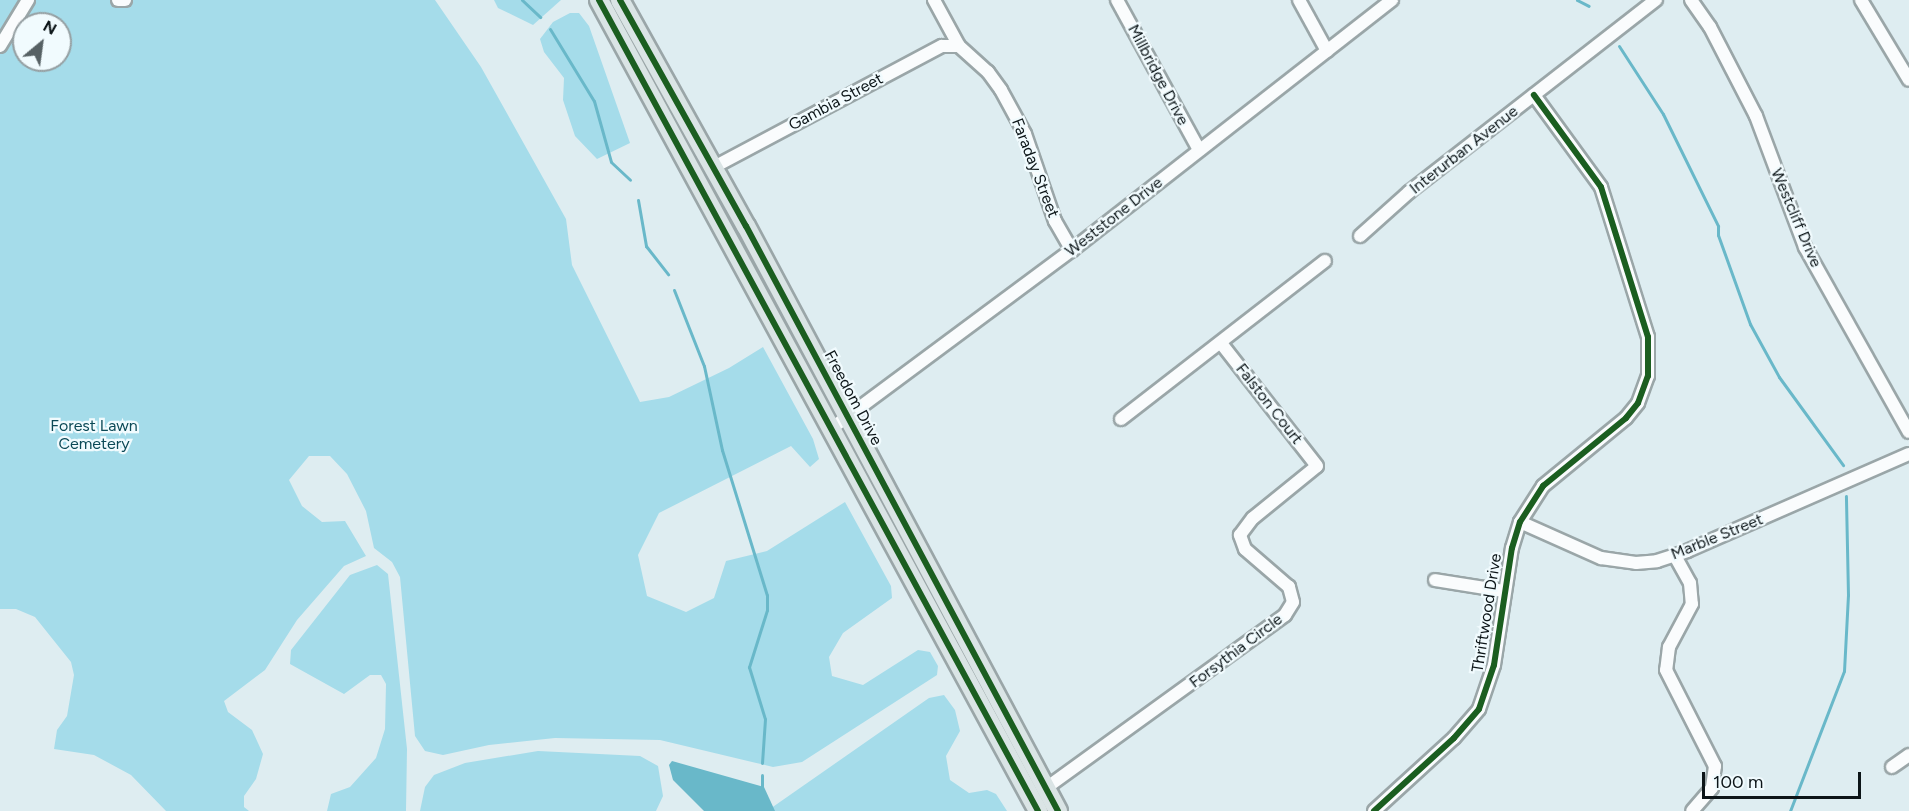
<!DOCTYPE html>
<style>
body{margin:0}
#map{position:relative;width:1909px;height:811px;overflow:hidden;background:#deedf1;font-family:Figtree,sans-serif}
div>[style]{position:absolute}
.green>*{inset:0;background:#a5dcea}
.water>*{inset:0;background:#69b8c9}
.stream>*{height:3px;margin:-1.5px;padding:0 1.5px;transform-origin:1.5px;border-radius:1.5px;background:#69b8c9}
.roads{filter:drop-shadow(2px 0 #9aa6a8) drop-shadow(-2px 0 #9aa6a8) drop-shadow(0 2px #9aa6a8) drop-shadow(0 -2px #9aa6a8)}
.street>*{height:12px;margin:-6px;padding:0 6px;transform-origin:6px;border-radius:6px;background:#fafcfd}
.primary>*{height:18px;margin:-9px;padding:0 9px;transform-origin:9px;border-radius:9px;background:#dae4e5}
.cycleway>*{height:6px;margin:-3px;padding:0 3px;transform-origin:3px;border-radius:3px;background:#1b5e20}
span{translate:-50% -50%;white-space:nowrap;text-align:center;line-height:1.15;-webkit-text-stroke:4.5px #f1fbfe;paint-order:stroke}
.street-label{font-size:16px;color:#0c1518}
.park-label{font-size:16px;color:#0b4956}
.north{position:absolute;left:12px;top:12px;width:60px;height:60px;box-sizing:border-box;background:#f1fbfe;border:2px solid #959fa2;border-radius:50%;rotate:29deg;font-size:16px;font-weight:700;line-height:24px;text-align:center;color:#0c1518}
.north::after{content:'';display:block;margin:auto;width:21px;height:27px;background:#566164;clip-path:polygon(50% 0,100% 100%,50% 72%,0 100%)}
.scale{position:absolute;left:1702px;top:772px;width:159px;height:27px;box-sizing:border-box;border:3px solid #0c1518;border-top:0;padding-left:8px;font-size:18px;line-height:21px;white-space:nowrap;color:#0c1518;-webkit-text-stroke:4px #f1fbfe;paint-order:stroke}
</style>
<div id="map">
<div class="green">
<div style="clip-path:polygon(evenodd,0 0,435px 0,481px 67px,566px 219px,572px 265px,640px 402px,669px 397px,729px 368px,763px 347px,813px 439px,819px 459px,810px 467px,791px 446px,659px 513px,638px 555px,647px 596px,686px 612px,714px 598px,726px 561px,767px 551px,845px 502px,891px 586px,892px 598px,843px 633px,829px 657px,832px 676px,863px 685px,918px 650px,930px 652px,938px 666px,937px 675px,802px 762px,773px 767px,660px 740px,555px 738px,489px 745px,443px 755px,425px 751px,415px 736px,400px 577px,392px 562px,374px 548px,366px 511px,347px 474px,330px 456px,309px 456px,289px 480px,302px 506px,322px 522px,345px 521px,366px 556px,344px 566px,297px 620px,265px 670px,224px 701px,228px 712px,252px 730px,263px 754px,256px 779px,244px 796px,244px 807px,249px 811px,166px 811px,131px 775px,94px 755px,54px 749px,57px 730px,67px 716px,74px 675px,71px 662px,35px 617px,16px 609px,0 609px,0 0,24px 24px,60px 24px,60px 60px,24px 60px,24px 24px)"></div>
<div style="clip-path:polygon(494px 0,561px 0,533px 25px,498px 8px)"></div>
<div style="clip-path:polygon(570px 13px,579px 13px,589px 26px,630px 143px,597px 159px,575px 136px,563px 100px,564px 78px,544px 52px,540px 39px,553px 22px)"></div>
<div style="clip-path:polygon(377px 565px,388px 574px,407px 749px,406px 811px,327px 811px,331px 794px,350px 787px,376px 758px,385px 729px,386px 684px,381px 675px,370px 675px,344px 694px,290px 664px,291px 650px,350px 575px)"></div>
<div style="clip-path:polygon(944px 695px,955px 710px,960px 731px,946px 756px,950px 780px,969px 793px,987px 790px,996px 794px,1007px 811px,767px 811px,929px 698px)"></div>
<div style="clip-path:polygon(538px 751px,640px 756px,658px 766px,663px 796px,656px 811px,420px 811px,425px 787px,434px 775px,465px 763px)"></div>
</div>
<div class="water">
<div style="clip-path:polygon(672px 761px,764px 787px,775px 811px,704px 811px,673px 780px,669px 765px)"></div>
</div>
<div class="stream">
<div style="left:522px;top:0;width:25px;rotate:43deg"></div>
<div style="left:1577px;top:0;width:13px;rotate:27deg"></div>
<div style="left:550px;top:29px;width:84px;rotate:58.6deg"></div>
<div style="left:594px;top:101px;width:63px;rotate:74.4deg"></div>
<div style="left:611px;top:162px;width:26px;rotate:43deg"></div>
<div style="left:1619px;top:46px;width:81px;rotate:57.1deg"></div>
<div style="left:1663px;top:114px;width:125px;rotate:63.8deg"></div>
<div style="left:1718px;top:226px;width:9px;rotate:90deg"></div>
<div style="left:1718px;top:235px;width:95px;rotate:70.2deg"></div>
<div style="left:1750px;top:324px;width:60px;rotate:61.3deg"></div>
<div style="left:1779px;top:377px;width:109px;rotate:54deg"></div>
<div style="left:638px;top:200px;width:47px;rotate:80.1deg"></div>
<div style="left:646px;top:246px;width:36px;rotate:52deg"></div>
<div style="left:674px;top:290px;width:82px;rotate:68.5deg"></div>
<div style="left:704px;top:366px;width:86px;rotate:77.9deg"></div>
<div style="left:722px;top:450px;width:152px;rotate:72.8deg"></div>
<div style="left:767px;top:595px;width:15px;rotate:90deg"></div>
<div style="left:767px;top:610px;width:60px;rotate:107.5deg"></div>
<div style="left:749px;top:667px;width:54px;rotate:72.9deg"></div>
<div style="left:765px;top:719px;width:44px;rotate:93.9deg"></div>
<div style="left:762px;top:775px;width:14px;rotate:90deg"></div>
<div style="left:1790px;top:811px;width:150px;rotate:-68.9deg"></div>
<div style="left:1844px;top:671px;width:76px;rotate:-87deg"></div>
<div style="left:1848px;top:595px;width:99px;rotate:-91.2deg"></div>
</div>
<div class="roads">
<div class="street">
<div style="left:118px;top:0;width:7px"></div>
<div style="left:934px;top:0;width:52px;rotate:61.5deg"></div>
<div style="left:959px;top:46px;width:39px;rotate:42deg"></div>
<div style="left:988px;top:72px;width:22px;rotate:54deg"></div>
<div style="left:1001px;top:90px;width:50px;rotate:61.4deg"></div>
<div style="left:1025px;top:134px;width:92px;rotate:71deg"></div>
<div style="left:1055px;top:221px;width:34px;rotate:60deg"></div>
<div style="left:1117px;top:0;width:171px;rotate:61.3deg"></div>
<div style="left:1299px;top:0;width:58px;rotate:61.2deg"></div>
<div style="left:1691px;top:0;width:33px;rotate:55deg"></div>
<div style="left:1710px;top:27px;width:100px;rotate:62.7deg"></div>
<div style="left:1756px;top:116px;width:140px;rotate:69.5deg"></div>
<div style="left:1805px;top:247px;width:212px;rotate:60.7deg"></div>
<div style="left:1861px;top:0;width:93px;rotate:59deg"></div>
<div style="left:0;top:46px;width:54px;rotate:-58.7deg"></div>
<div style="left:714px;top:167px;width:258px;rotate:-28deg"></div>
<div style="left:942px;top:46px;width:17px"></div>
<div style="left:1360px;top:236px;width:66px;rotate:-41.9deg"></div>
<div style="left:1409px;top:192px;width:313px;rotate:-37.9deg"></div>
<div style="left:1121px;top:419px;width:258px;rotate:-37.8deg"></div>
<div style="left:832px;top:428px;width:299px;rotate:-36.6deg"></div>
<div style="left:1072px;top:250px;width:406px;rotate:-38deg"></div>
<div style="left:1520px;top:522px;width:89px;rotate:24deg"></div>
<div style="left:1601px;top:558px;width:35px;rotate:8deg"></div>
<div style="left:1636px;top:563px;width:21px;rotate:-5deg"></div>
<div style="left:1657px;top:561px;width:32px;rotate:-18deg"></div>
<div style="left:1687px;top:551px;width:242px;rotate:-23.6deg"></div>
<div style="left:1675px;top:556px;width:31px;rotate:61deg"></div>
<div style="left:1690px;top:583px;width:21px;rotate:85deg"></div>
<div style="left:1692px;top:604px;width:49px;rotate:118.1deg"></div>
<div style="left:1669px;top:647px;width:23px;rotate:97deg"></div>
<div style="left:1666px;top:670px;width:108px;rotate:63deg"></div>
<div style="left:1715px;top:766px;width:22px;rotate:98deg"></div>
<div style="left:1712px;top:788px;width:30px;rotate:131deg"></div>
<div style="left:1435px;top:580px;width:70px;rotate:9.1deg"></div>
<div style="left:1892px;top:767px;width:21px;rotate:-35deg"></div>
<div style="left:1046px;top:788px;width:295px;rotate:-35.9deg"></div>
<div style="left:1285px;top:615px;width:15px;rotate:-58deg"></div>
<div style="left:1293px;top:602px;width:16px;rotate:-105deg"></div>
<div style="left:1289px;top:587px;width:58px;rotate:-139.2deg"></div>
<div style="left:1245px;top:549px;width:15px;rotate:-110deg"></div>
<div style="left:1240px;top:535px;width:21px;rotate:-53deg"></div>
<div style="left:1253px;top:518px;width:82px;rotate:-39.1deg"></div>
<div style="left:1317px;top:466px;width:156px;rotate:-128deg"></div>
<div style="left:1374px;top:811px;width:108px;rotate:-42.4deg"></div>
<div style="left:1454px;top:738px;width:38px;rotate:-49deg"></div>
<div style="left:1479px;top:709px;width:46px;rotate:-71.2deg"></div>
<div style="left:1494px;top:665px;width:118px;rotate:-81.3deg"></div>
<div style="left:1512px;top:548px;width:27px;rotate:-73deg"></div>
<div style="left:1520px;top:522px;width:43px;rotate:-57.4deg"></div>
<div style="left:1543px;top:486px;width:107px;rotate:-39.3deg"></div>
<div style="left:1626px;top:418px;width:19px;rotate:-51deg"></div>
<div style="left:1638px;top:403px;width:29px;rotate:-70deg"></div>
<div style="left:1648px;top:376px;width:39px;rotate:-90deg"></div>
<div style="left:1648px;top:337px;width:157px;rotate:-107.4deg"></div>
<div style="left:1601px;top:187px;width:114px;rotate:-126.1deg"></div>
</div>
<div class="primary">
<div style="left:599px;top:0;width:922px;rotate:61.57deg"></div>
<div style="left:620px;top:0;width:259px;rotate:60.9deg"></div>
<div style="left:746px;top:226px;width:663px;rotate:61.93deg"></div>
</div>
</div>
<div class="cycleway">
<div style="left:599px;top:0;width:922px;rotate:61.57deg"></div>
<div style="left:620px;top:0;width:259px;rotate:60.9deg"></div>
<div style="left:746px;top:226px;width:663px;rotate:61.93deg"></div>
<div style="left:1374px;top:811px;width:108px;rotate:-42.4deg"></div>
<div style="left:1454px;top:738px;width:38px;rotate:-49deg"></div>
<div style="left:1479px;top:709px;width:46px;rotate:-71.2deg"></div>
<div style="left:1494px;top:665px;width:118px;rotate:-81.3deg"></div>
<div style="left:1512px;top:548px;width:27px;rotate:-73deg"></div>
<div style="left:1520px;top:522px;width:43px;rotate:-57.4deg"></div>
<div style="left:1543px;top:486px;width:107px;rotate:-39.3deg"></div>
<div style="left:1626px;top:418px;width:19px;rotate:-51deg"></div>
<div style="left:1638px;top:403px;width:29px;rotate:-70deg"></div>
<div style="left:1648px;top:376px;width:39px;rotate:-90deg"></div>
<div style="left:1648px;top:337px;width:157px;rotate:-107.4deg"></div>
<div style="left:1601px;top:187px;width:114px;rotate:-126.1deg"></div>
</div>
<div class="street-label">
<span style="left:1158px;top:75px;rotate:62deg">Millbridge Drive</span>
<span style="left:836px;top:102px;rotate:-28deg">Gambia Street</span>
<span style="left:1464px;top:150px;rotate:-38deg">Interurban Avenue</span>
<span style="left:1035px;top:168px;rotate:69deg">Faraday Street</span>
<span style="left:1114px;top:217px;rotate:-38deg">Weststone Drive</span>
<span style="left:1796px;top:218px;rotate:67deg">Westcliff Drive</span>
<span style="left:853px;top:398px;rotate:62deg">Freedom Drive</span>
<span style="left:1269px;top:404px;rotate:52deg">Falston Court</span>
<span style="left:1717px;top:537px;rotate:-22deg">Marble Street</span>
<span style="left:1487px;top:613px;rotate:-81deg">Thriftwood Drive</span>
<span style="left:1236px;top:651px;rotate:-37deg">Forsythia Circle</span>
</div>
<div class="park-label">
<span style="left:94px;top:435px">Forest Lawn<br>Cemetery</span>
</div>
<div class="north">N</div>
<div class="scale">100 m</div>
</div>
